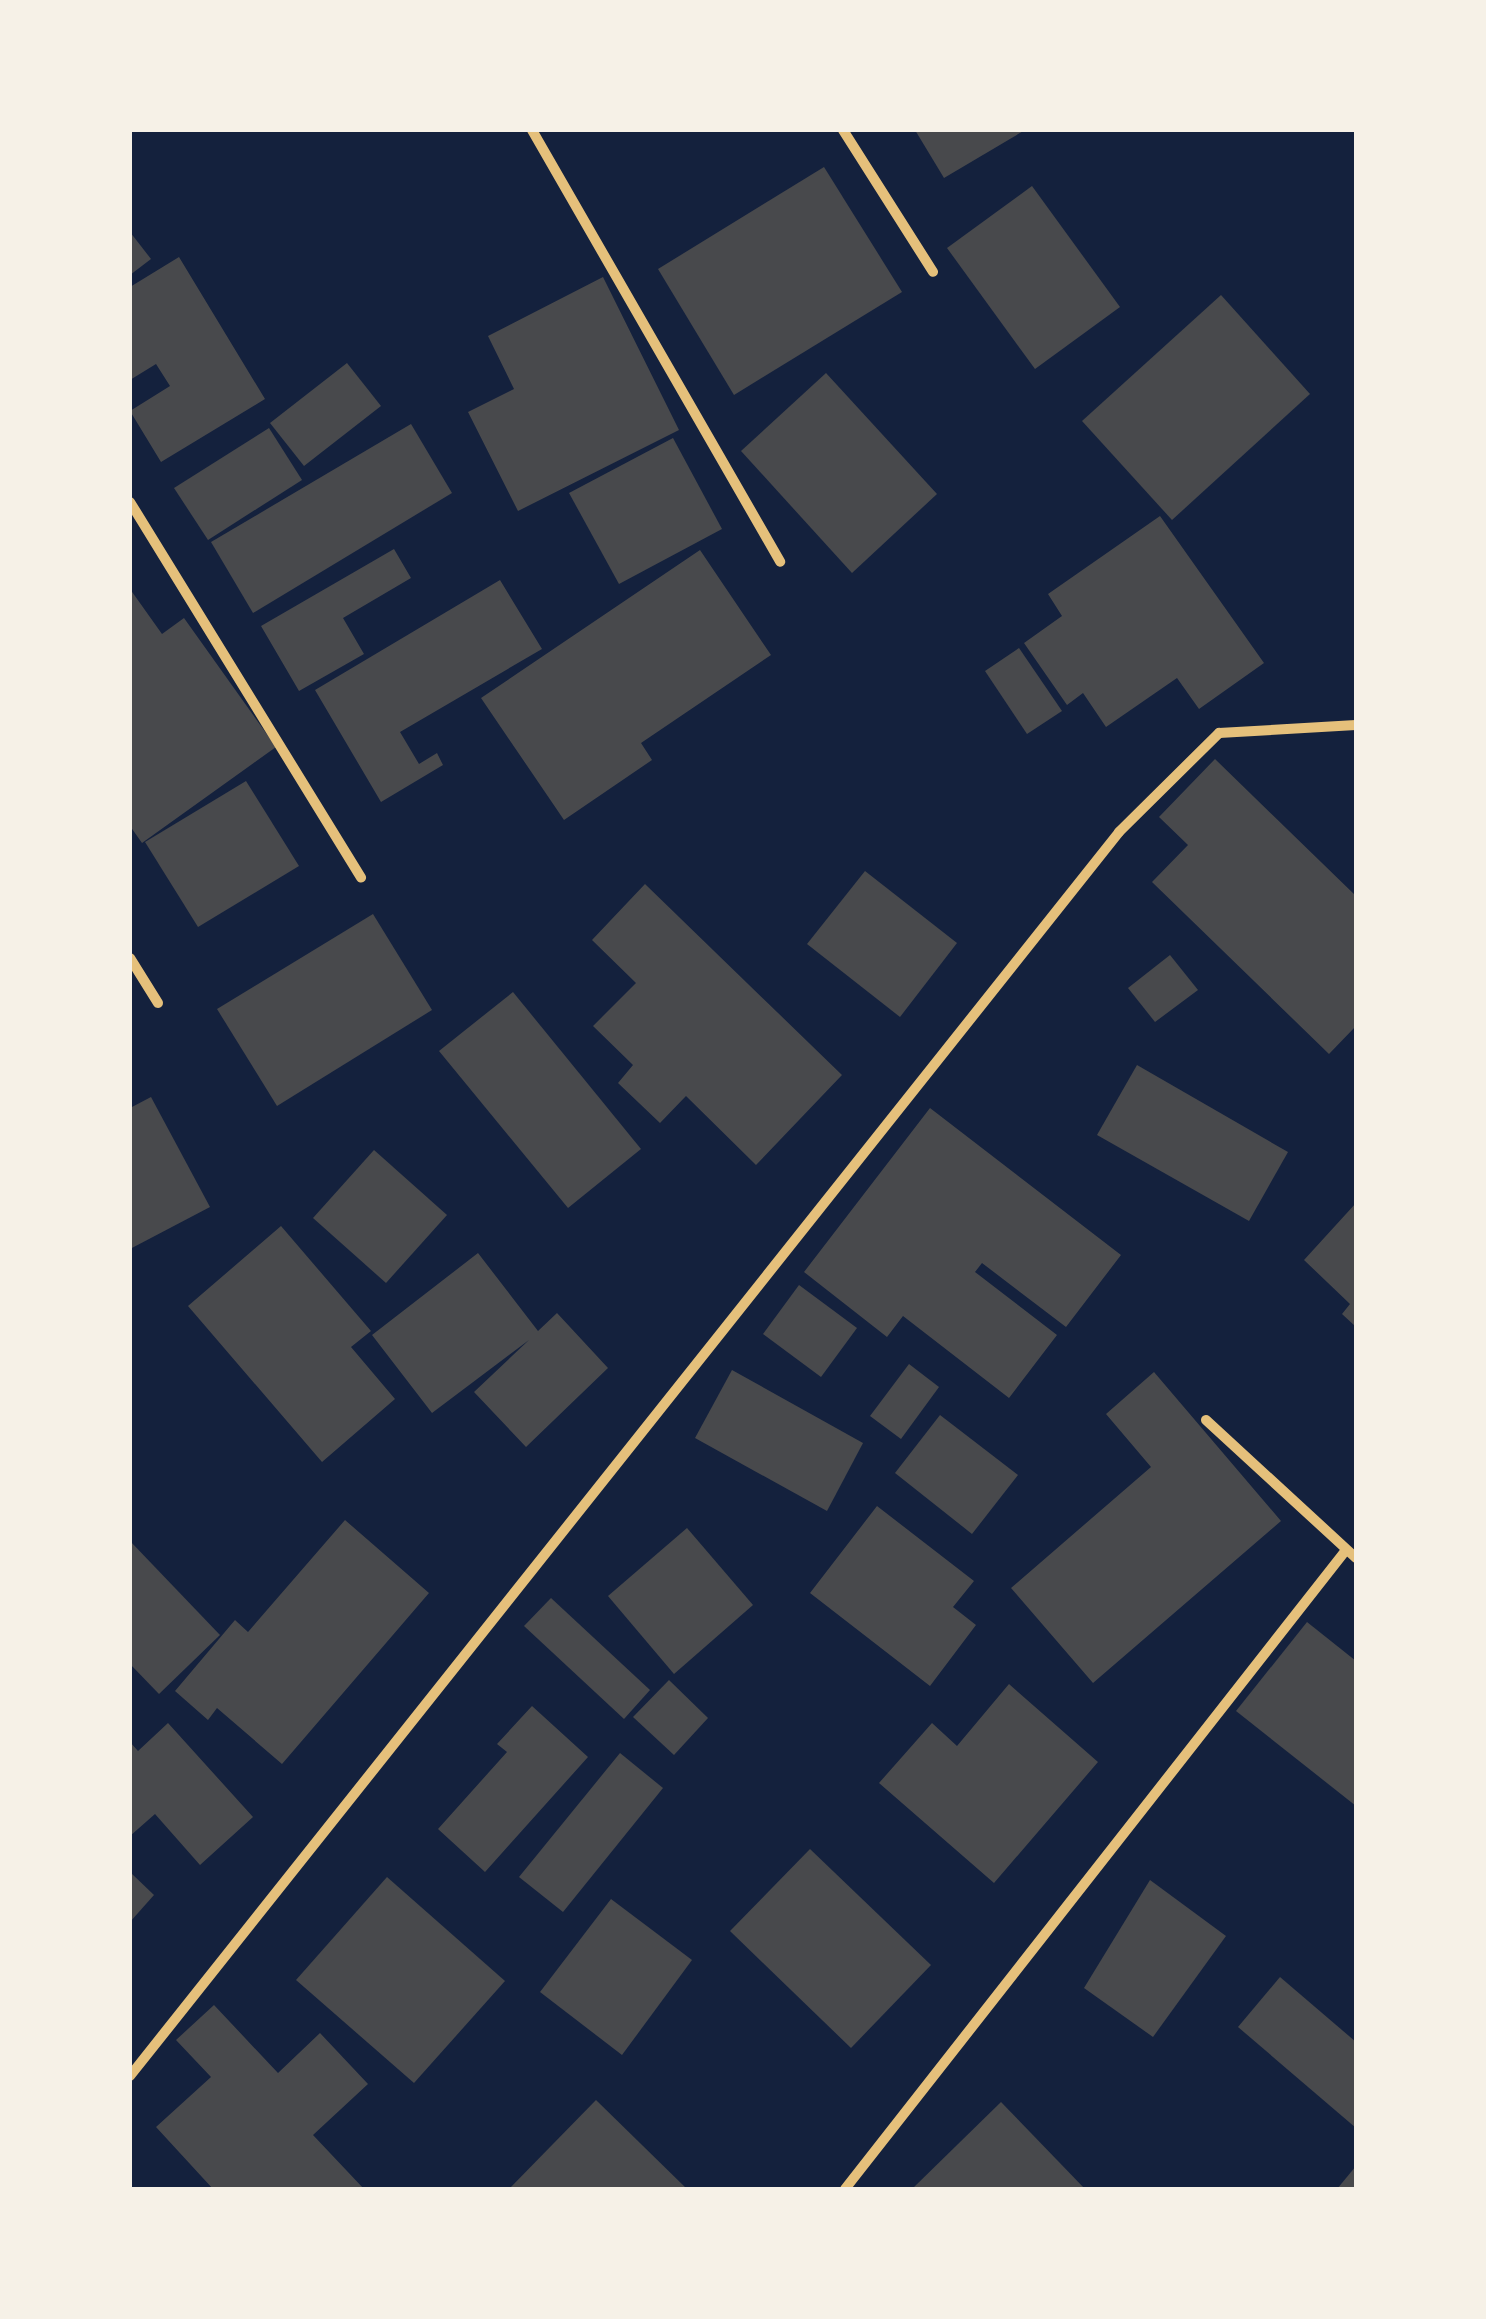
<!DOCTYPE html>
<style>
body{margin:0}
#map{position:relative;width:1486px;height:2319px;overflow:hidden;background:#14213d;font-family:Raleway,sans-serif}
div>[style]{position:absolute}
.building>*{inset:0;background:#48494c}
.minor>*{height:10px;margin:-5px;padding:0 5px;transform-origin:5px;border-radius:5px;background:#e5c07b}
span{translate:-50% -50%;white-space:nowrap;text-align:center;line-height:1.15;-webkit-text-stroke:8px #f6f1e7;paint-order:stroke}
.frame{position:absolute;inset:0;border:132px solid #f6f1e7;pointer-events:none}
</style>
<div id="map">
<div class="building">
<div style="clip-path:polygon(915px 130px,1025px 130px,944px 178px)"></div>
<div style="clip-path:polygon(824px 167px,902px 292px,734px 395px,658px 269px)"></div>
<div style="clip-path:polygon(1032px 186px,1120px 307px,1035px 369px,947px 248px)"></div>
<div style="clip-path:polygon(130px 232px,151px 259px,130px 275px)"></div>
<div style="clip-path:polygon(179px 257px,265px 399px,161px 462px,130px 411px,170px 386px,156px 364px,130px 380px,130px 287px)"></div>
<div style="clip-path:polygon(603px 277px,679px 430px,518px 511px,468px 412px,514px 389px,488px 336px)"></div>
<div style="clip-path:polygon(1221px 295px,1310px 394px,1172px 520px,1082px 421px)"></div>
<div style="clip-path:polygon(347px 363px,381px 406px,304px 466px,270px 423px)"></div>
<div style="clip-path:polygon(826px 373px,937px 494px,852px 573px,741px 451px)"></div>
<div style="clip-path:polygon(411px 424px,452px 493px,253px 613px,211px 542px)"></div>
<div style="clip-path:polygon(269px 428px,302px 480px,208px 540px,174px 488px)"></div>
<div style="clip-path:polygon(673px 438px,722px 529px,619px 584px,569px 493px)"></div>
<div style="clip-path:polygon(1160px 516px,1264px 663px,1199px 709px,1177px 678px,1106px 727px,1083px 693px,1067px 705px,1024px 643px,1062px 616px,1048px 594px)"></div>
<div style="clip-path:polygon(394px 549px,411px 578px,343px 618px,364px 654px,299px 691px,261px 626px)"></div>
<div style="clip-path:polygon(700px 550px,771px 655px,641px 743px,652px 760px,564px 820px,481px 698px)"></div>
<div style="clip-path:polygon(500px 580px,542px 649px,400px 732px,419px 764px,437px 753px,443px 765px,381px 802px,315px 690px)"></div>
<div style="clip-path:polygon(130px 589px,162px 634px,184px 618px,276px 747px,142px 843px,130px 826px)"></div>
<div style="clip-path:polygon(1019px 648px,1062px 711px,1027px 734px,985px 671px)"></div>
<div style="clip-path:polygon(1215px 759px,1356px 896px,1356px 1026px,1329px 1054px,1152px 882px,1188px 845px,1159px 817px)"></div>
<div style="clip-path:polygon(246px 781px,299px 866px,198px 927px,145px 842px)"></div>
<div style="clip-path:polygon(865px 871px,957px 943px,900px 1017px,807px 944px)"></div>
<div style="clip-path:polygon(645px 884px,842px 1075px,756px 1165px,686px 1096px,660px 1123px,618px 1083px,633px 1065px,593px 1026px,636px 983px,592px 940px)"></div>
<div style="clip-path:polygon(373px 914px,432px 1010px,277px 1106px,217px 1009px)"></div>
<div style="clip-path:polygon(1170px 955px,1198px 990px,1155px 1022px,1128px 988px)"></div>
<div style="clip-path:polygon(513px 992px,641px 1149px,568px 1208px,439px 1051px)"></div>
<div style="clip-path:polygon(1137px 1065px,1288px 1152px,1249px 1221px,1097px 1135px)"></div>
<div style="clip-path:polygon(151px 1097px,210px 1207px,130px 1249px,130px 1108px)"></div>
<div style="clip-path:polygon(930px 1108px,1121px 1255px,1066px 1327px,982px 1263px,975px 1272px,1057px 1335px,1009px 1398px,903px 1316px,887px 1337px,804px 1272px)"></div>
<div style="clip-path:polygon(374px 1150px,447px 1215px,386px 1283px,313px 1218px)"></div>
<div style="clip-path:polygon(1356px 1203px,1356px 1327px,1342px 1314px,1350px 1304px,1304px 1260px)"></div>
<div style="clip-path:polygon(281px 1226px,371px 1331px,351px 1347px,395px 1399px,322px 1462px,188px 1306px)"></div>
<div style="clip-path:polygon(478px 1253px,538px 1331px,557px 1313px,608px 1368px,526px 1447px,474px 1392px,529px 1340px,432px 1413px,372px 1335px)"></div>
<div style="clip-path:polygon(799px 1285px,857px 1328px,821px 1377px,763px 1334px)"></div>
<div style="clip-path:polygon(909px 1364px,939px 1387px,901px 1439px,870px 1416px)"></div>
<div style="clip-path:polygon(732px 1370px,863px 1443px,827px 1511px,695px 1438px)"></div>
<div style="clip-path:polygon(1154px 1372px,1281px 1521px,1093px 1683px,1011px 1588px,1151px 1467px,1106px 1414px)"></div>
<div style="clip-path:polygon(940px 1415px,1018px 1475px,972px 1534px,895px 1473px)"></div>
<div style="clip-path:polygon(877px 1506px,974px 1581px,953px 1607px,976px 1625px,930px 1686px,810px 1593px)"></div>
<div style="clip-path:polygon(345px 1520px,429px 1593px,282px 1764px,217px 1708px,208px 1720px,175px 1691px,235px 1620px,248px 1632px)"></div>
<div style="clip-path:polygon(687px 1528px,753px 1605px,674px 1674px,608px 1596px)"></div>
<div style="clip-path:polygon(130px 1541px,220px 1635px,159px 1694px,130px 1664px)"></div>
<div style="clip-path:polygon(551px 1598px,650px 1690px,624px 1719px,524px 1626px)"></div>
<div style="clip-path:polygon(1307px 1622px,1356px 1661px,1356px 1806px,1236px 1711px)"></div>
<div style="clip-path:polygon(669px 1680px,708px 1718px,674px 1755px,633px 1717px)"></div>
<div style="clip-path:polygon(1009px 1684px,1098px 1762px,994px 1883px,879px 1783px,932px 1723px,957px 1746px)"></div>
<div style="clip-path:polygon(532px 1706px,588px 1757px,485px 1872px,438px 1829px,507px 1752px,497px 1744px)"></div>
<div style="clip-path:polygon(168px 1723px,253px 1817px,200px 1865px,155px 1814px,130px 1836px,130px 1742px,138px 1751px)"></div>
<div style="clip-path:polygon(620px 1753px,663px 1788px,563px 1912px,519px 1877px)"></div>
<div style="clip-path:polygon(810px 1849px,931px 1965px,851px 2048px,730px 1931px)"></div>
<div style="clip-path:polygon(130px 1872px,154px 1895px,130px 1922px)"></div>
<div style="clip-path:polygon(387px 1877px,505px 1981px,414px 2083px,296px 1980px)"></div>
<div style="clip-path:polygon(1150px 1880px,1226px 1936px,1153px 2037px,1084px 1988px)"></div>
<div style="clip-path:polygon(611px 1899px,692px 1960px,622px 2055px,540px 1992px)"></div>
<div style="clip-path:polygon(1280px 1977px,1356px 2042px,1356px 2128px,1238px 2027px)"></div>
<div style="clip-path:polygon(214px 2005px,278px 2073px,320px 2033px,368px 2084px,313px 2135px,364px 2189px,213px 2189px,156px 2127px,211px 2077px,176px 2040px)"></div>
<div style="clip-path:polygon(596px 2100px,687px 2189px,509px 2189px)"></div>
<div style="clip-path:polygon(1001px 2102px,1085px 2189px,912px 2189px)"></div>
<div style="clip-path:polygon(1356px 2166px,1356px 2189px,1337px 2189px)"></div>
</div>
<div class="minor">
<div style="left:532px;top:130px;width:498px;rotate:60.1deg"></div>
<div style="left:843px;top:130px;width:168px;rotate:57.6deg"></div>
<div style="left:130px;top:502px;width:441px;rotate:58.4deg"></div>
<div style="left:130px;top:958px;width:53px;rotate:58.1deg"></div>
<div style="left:1206px;top:1420px;width:204px;rotate:42.6deg"></div>
<div style="left:130px;top:2076px;width:1589px;rotate:-51.51deg"></div>
<div style="left:1119px;top:832px;width:141px;rotate:-44.7deg"></div>
<div style="left:1219px;top:733px;width:137px;rotate:-3.3deg"></div>
<div style="left:845px;top:2189px;width:812px;rotate:-51.9deg"></div>
</div>
<div class="frame"></div>
</div>
